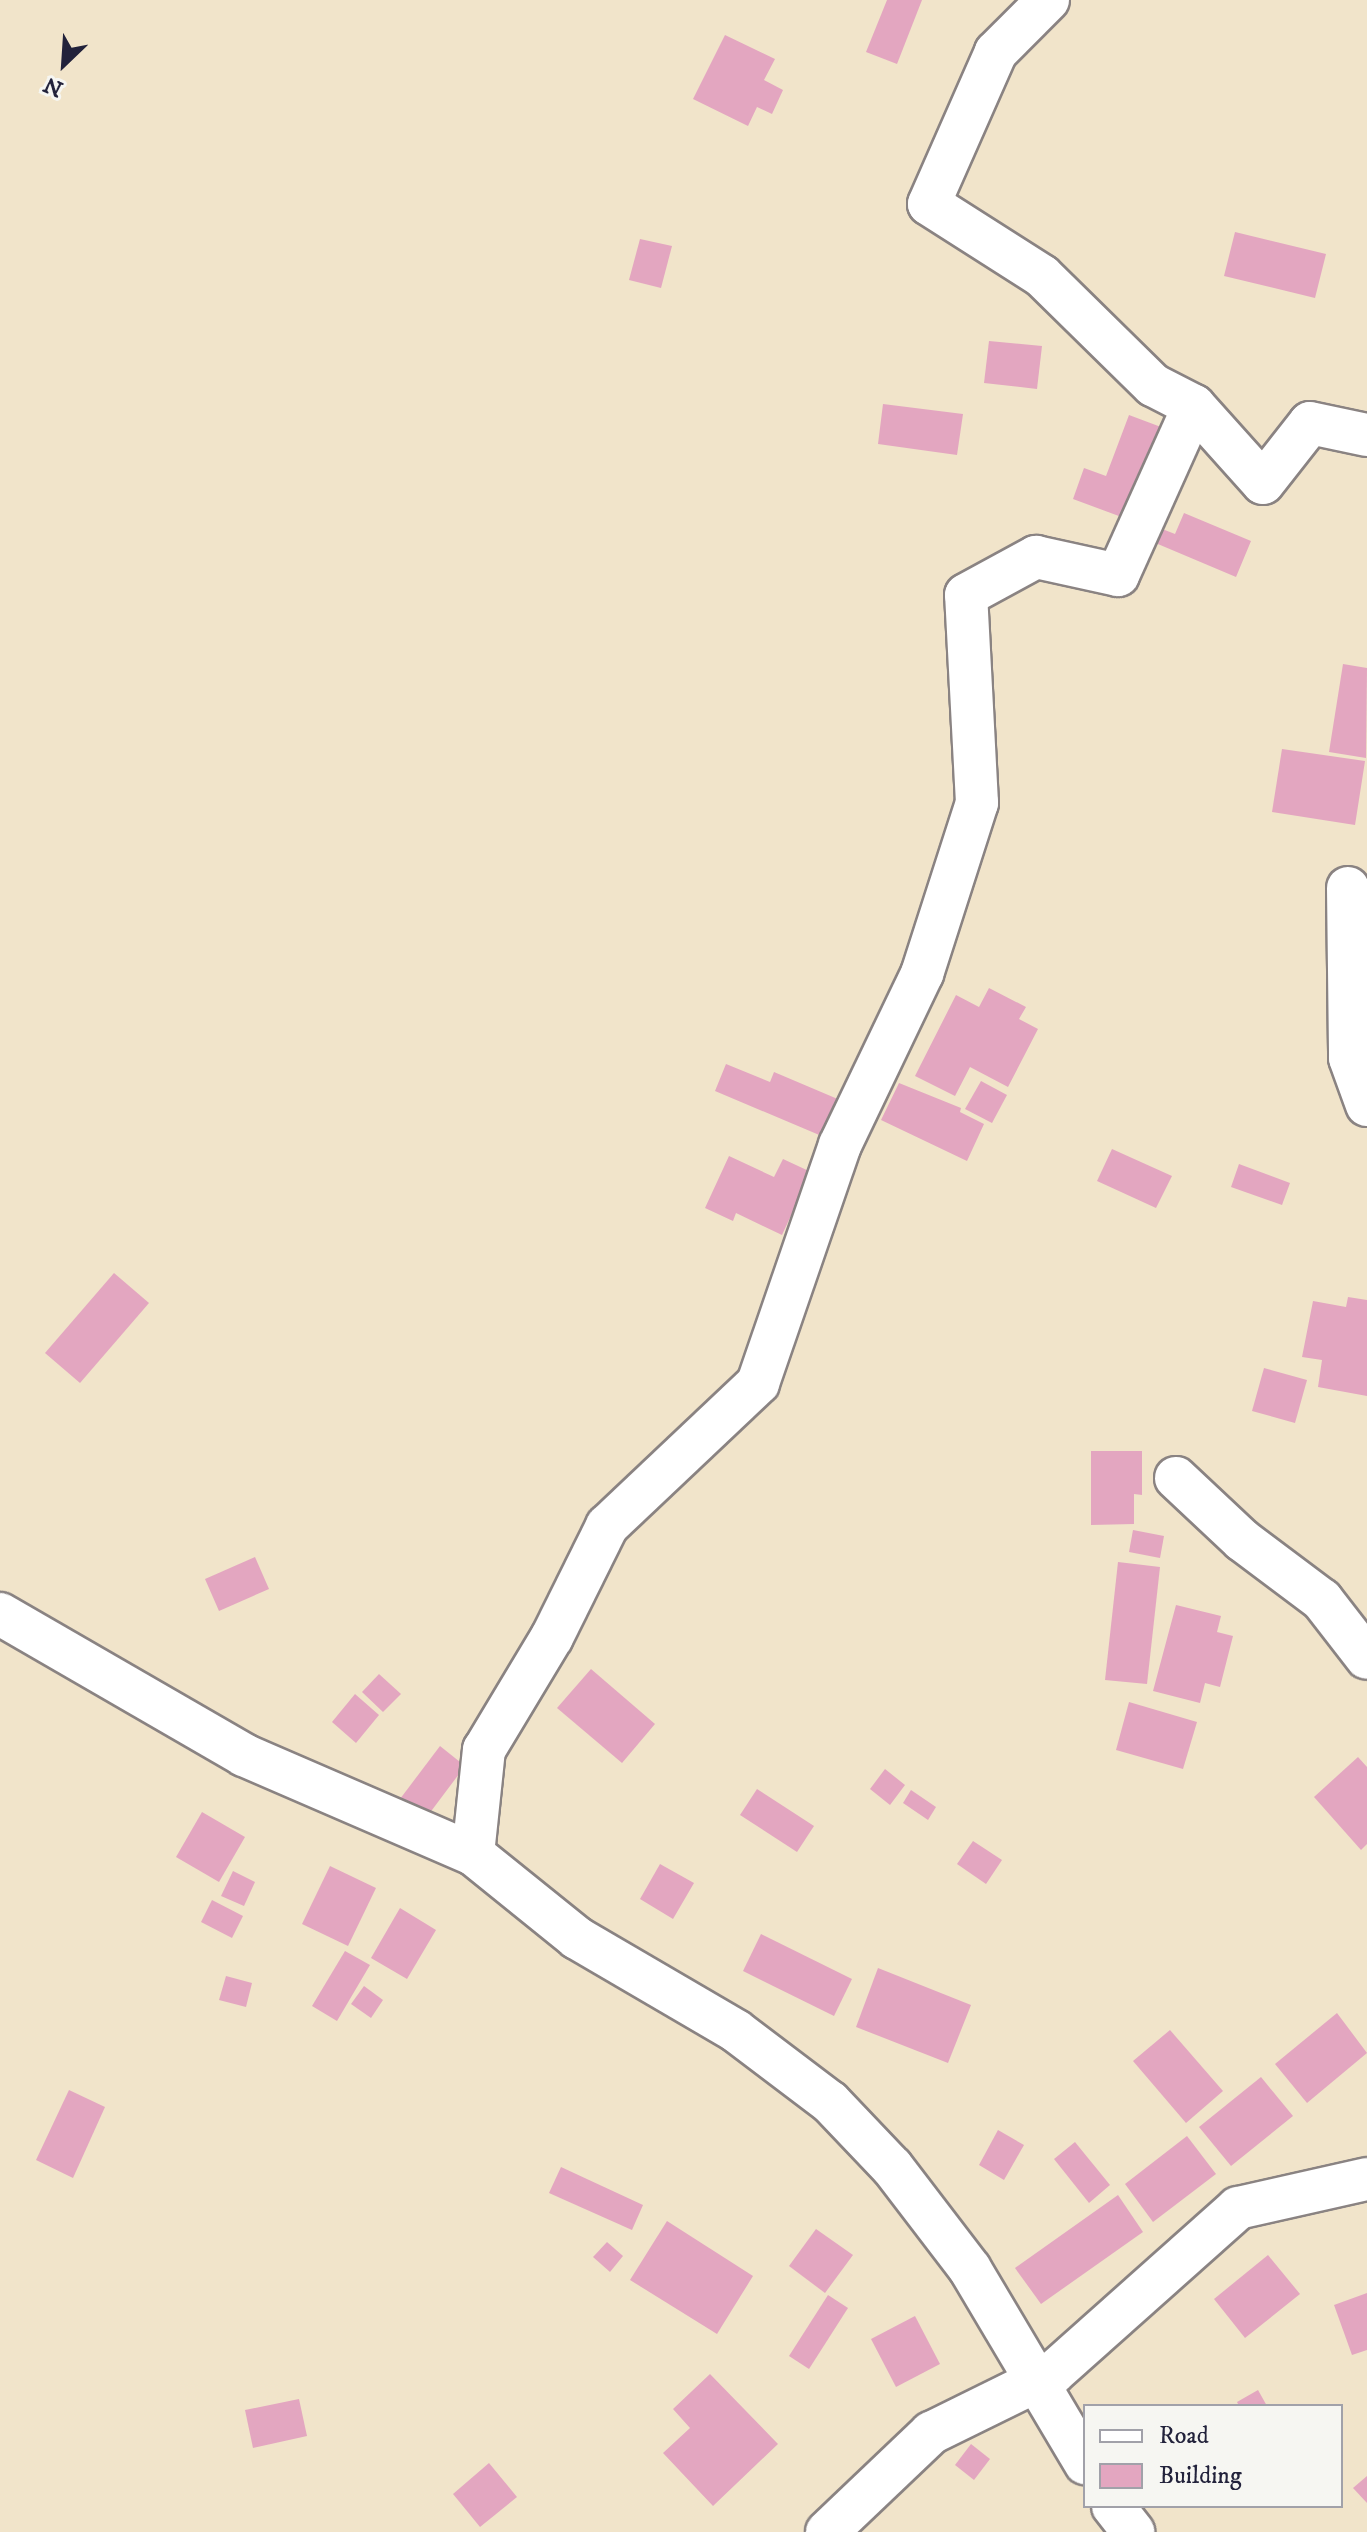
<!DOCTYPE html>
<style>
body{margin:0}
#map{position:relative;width:1367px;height:2532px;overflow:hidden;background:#f1e4ca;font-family:"IM FELL DW Pica",serif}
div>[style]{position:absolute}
.building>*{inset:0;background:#e3a6c0}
.roads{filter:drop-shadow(2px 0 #8a8382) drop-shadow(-2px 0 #8a8382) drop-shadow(0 2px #8a8382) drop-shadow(0 -2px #8a8382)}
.minor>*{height:42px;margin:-21px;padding:0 21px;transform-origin:21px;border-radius:21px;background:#fff}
span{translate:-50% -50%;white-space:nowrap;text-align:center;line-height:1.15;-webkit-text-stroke:6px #f6f6f2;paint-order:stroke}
.legend{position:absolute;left:1083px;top:2404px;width:260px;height:104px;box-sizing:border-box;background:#f6f6f2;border:2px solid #a1a1a9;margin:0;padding:10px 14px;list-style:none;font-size:24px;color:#22223b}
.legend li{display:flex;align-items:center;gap:16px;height:40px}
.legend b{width:40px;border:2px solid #a1a1a9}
.north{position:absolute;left:24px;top:24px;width:80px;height:80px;-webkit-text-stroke:6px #f6f6f2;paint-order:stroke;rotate:205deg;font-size:22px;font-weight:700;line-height:32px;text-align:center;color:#22223b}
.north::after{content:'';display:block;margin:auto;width:28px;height:36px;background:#22223b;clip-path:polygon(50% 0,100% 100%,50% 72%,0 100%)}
</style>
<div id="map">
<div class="building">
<div style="clip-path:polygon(887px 0,922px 0,897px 64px,866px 52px)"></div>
<div style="clip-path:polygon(725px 35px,775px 59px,764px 80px,783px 90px,772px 114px,757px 107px,748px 126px,693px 99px)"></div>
<div style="clip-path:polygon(1235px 232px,1326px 254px,1315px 298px,1224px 276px)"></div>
<div style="clip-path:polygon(640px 239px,672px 246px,661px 288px,629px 280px)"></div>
<div style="clip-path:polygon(989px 341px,1042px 346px,1037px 389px,984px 383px)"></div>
<div style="clip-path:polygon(883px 404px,963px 414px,957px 455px,878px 444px)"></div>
<div style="clip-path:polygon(1129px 415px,1169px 430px,1135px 522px,1073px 499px,1084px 468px,1106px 476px)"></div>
<div style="clip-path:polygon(1184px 513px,1251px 541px,1236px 577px,1146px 539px,1152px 525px,1175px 534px)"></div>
<div style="clip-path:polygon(1343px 664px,1367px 668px,1366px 758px,1329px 752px)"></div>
<div style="clip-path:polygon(1282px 749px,1365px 761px,1355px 825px,1272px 812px)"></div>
<div style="clip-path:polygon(989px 988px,1026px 1007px,1019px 1019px,1038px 1029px,1008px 1087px,970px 1067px,955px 1096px,915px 1076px,956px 995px,979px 1007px)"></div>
<div style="clip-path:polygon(726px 1064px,770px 1082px,774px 1072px,840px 1100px,824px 1137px,715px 1091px)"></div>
<div style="clip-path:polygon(981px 1081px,1007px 1095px,992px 1123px,965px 1109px)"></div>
<div style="clip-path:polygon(899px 1083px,961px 1108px,960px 1112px,984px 1124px,967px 1161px,881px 1120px)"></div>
<div style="clip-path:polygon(1112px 1149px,1172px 1176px,1156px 1208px,1097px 1181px)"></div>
<div style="clip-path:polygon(729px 1156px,774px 1177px,783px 1159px,811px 1172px,782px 1235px,736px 1213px,733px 1221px,705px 1208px)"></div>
<div style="clip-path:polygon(1239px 1164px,1290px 1183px,1282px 1205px,1231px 1187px)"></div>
<div style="clip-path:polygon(114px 1273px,149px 1303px,80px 1383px,45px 1353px)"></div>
<div style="clip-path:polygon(1348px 1297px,1367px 1300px,1367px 1396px,1318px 1387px,1322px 1360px,1302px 1357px,1313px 1301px,1346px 1307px)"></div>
<div style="clip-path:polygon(1264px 1368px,1307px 1380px,1295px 1423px,1252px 1411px)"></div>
<div style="clip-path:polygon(1091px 1451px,1142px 1451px,1142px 1495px,1134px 1494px,1134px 1524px,1091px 1525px)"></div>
<div style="clip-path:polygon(1133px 1530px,1164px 1536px,1160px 1558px,1129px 1552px)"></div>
<div style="clip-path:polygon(255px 1557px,269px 1589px,219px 1611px,205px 1579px)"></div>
<div style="clip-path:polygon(1118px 1562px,1160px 1567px,1147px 1684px,1105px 1680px)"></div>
<div style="clip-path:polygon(1176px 1605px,1221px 1616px,1217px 1632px,1233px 1636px,1220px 1687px,1205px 1683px,1200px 1703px,1153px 1691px)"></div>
<div style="clip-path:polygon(591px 1669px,655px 1724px,622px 1763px,557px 1708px)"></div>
<div style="clip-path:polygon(379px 1674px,401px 1694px,383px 1712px,362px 1692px)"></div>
<div style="clip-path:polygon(355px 1694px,379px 1715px,356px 1743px,332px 1722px)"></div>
<div style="clip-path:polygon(1129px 1702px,1197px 1722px,1183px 1769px,1116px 1750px)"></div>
<div style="clip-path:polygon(440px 1746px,465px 1766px,426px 1818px,400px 1799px)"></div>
<div style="clip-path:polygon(1358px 1757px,1367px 1767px,1367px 1844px,1361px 1850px,1314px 1797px)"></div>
<div style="clip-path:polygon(885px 1769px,905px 1785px,890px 1805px,870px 1789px)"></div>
<div style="clip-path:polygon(757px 1789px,814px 1826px,797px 1852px,740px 1815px)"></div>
<div style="clip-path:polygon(911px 1790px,936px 1807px,928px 1820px,903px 1803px)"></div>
<div style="clip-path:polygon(202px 1812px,245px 1837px,219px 1882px,176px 1857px)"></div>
<div style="clip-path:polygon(973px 1841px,1002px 1860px,986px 1884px,957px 1864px)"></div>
<div style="clip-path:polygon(660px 1864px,694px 1883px,673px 1919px,640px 1899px)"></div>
<div style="clip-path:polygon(330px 1866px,376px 1888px,348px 1946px,302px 1924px)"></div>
<div style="clip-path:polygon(233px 1871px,255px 1882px,244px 1906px,221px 1896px)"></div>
<div style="clip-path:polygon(212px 1900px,243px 1916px,232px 1938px,201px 1922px)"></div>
<div style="clip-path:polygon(400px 1908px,436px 1930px,407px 1979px,371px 1958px)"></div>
<div style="clip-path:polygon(761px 1934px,852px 1979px,834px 2016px,743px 1971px)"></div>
<div style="clip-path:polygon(345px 1951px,370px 1965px,337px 2021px,312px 2006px)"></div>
<div style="clip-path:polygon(878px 1968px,971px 2005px,948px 2063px,856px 2027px)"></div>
<div style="clip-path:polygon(226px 1976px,252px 1983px,246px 2007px,219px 2000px)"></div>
<div style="clip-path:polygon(364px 1986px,383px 2000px,371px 2018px,351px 2004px)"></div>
<div style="clip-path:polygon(1337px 2013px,1367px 2053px,1307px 2103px,1275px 2064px)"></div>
<div style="clip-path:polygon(1170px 2030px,1223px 2091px,1186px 2123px,1133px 2061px)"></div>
<div style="clip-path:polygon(1261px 2077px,1293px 2116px,1231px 2166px,1199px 2127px)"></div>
<div style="clip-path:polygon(69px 2090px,105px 2107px,73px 2178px,36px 2160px)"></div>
<div style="clip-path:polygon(998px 2130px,1024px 2145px,1004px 2180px,979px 2165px)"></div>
<div style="clip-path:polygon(1187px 2136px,1216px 2174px,1153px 2222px,1125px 2184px)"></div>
<div style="clip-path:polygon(1075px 2142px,1110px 2185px,1089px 2203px,1054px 2159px)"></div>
<div style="clip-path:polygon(561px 2167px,643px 2205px,632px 2230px,549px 2193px)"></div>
<div style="clip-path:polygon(1118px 2195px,1143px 2232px,1041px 2304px,1015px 2268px)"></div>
<div style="clip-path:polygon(667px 2221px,753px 2276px,717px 2334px,630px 2280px)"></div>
<div style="clip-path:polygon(816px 2229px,853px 2255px,825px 2293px,789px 2266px)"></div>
<div style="clip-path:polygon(607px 2242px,623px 2256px,610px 2272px,593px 2257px)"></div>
<div style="clip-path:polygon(1268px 2255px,1300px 2294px,1245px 2338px,1214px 2299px)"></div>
<div style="clip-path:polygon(1367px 2293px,1367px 2350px,1352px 2355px,1334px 2305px)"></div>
<div style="clip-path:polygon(828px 2295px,848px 2308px,809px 2369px,789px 2356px)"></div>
<div style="clip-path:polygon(915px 2316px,940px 2364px,896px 2387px,871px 2339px)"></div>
<div style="clip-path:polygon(710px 2374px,778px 2444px,713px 2506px,663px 2453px,690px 2428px,673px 2409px)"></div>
<div style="clip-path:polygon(1258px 2390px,1267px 2406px,1239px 2406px,1237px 2402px)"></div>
<div style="clip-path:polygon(299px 2399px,307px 2436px,253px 2448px,245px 2410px)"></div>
<div style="clip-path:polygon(971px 2444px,990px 2459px,974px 2480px,955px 2465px)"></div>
<div style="clip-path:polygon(489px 2463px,517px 2497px,480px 2527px,453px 2494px)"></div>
<div style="clip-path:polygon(1367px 2476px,1367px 2503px,1353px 2488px)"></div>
</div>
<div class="roads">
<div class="minor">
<div style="left:1048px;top:0;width:74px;rotate:135deg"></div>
<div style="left:996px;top:52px;width:166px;rotate:113.8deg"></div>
<div style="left:929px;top:204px;width:134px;rotate:32.5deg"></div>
<div style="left:1042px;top:276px;width:156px;rotate:44.5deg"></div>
<div style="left:1153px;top:385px;width:46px;rotate:27.1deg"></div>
<div style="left:1194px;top:406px;width:103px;rotate:48.1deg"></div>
<div style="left:1263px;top:483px;width:76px;rotate:-51.9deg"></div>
<div style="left:1310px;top:423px;width:58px;rotate:11.9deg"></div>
<div style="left:1348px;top:888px;width:170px;rotate:89.3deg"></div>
<div style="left:1350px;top:1058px;width:50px;rotate:70.1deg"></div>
<div style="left:1176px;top:1478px;width:91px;rotate:43.2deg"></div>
<div style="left:1242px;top:1540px;width:100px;rotate:36.9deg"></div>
<div style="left:1322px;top:1600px;width:73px;rotate:52.2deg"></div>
<div style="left:0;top:1614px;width:282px;rotate:30deg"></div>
<div style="left:244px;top:1755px;width:249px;rotate:23.4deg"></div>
<div style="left:473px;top:1854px;width:134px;rotate:38.9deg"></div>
<div style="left:577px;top:1938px;width:184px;rotate:30.3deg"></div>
<div style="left:736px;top:2031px;width:118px;rotate:37.1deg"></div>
<div style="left:830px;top:2102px;width:90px;rotate:46.4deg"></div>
<div style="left:892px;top:2167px;width:128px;rotate:52.6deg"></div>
<div style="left:970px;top:2269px;width:226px;rotate:59.3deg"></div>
<div style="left:473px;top:1854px;width:105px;rotate:-84deg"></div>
<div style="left:484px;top:1750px;width:132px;rotate:-59deg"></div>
<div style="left:552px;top:1637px;width:124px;rotate:-63.6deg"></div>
<div style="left:607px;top:1526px;width:208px;rotate:-43.4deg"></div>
<div style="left:758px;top:1383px;width:252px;rotate:-71deg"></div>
<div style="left:840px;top:1145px;width:190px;rotate:-64.4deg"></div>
<div style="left:922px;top:974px;width:180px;rotate:-72.2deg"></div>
<div style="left:977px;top:803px;width:208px;rotate:-93deg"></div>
<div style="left:966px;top:595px;width:80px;rotate:-28.5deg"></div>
<div style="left:1036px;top:557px;width:84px;rotate:12.4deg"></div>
<div style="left:1118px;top:575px;width:185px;rotate:-65.8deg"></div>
<div style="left:1113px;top:2506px;width:33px;rotate:52deg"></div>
<div style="left:827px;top:2532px;width:144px;rotate:-43.6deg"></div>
<div style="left:931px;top:2433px;width:136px;rotate:-26.2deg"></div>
<div style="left:1053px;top:2373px;width:248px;rotate:-41.7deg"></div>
<div style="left:1238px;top:2208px;width:132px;rotate:-12.7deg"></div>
</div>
</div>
<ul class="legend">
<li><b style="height:10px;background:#fff"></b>Road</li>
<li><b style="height:22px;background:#e3a6c0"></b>Building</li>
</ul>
<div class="north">N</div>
</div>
